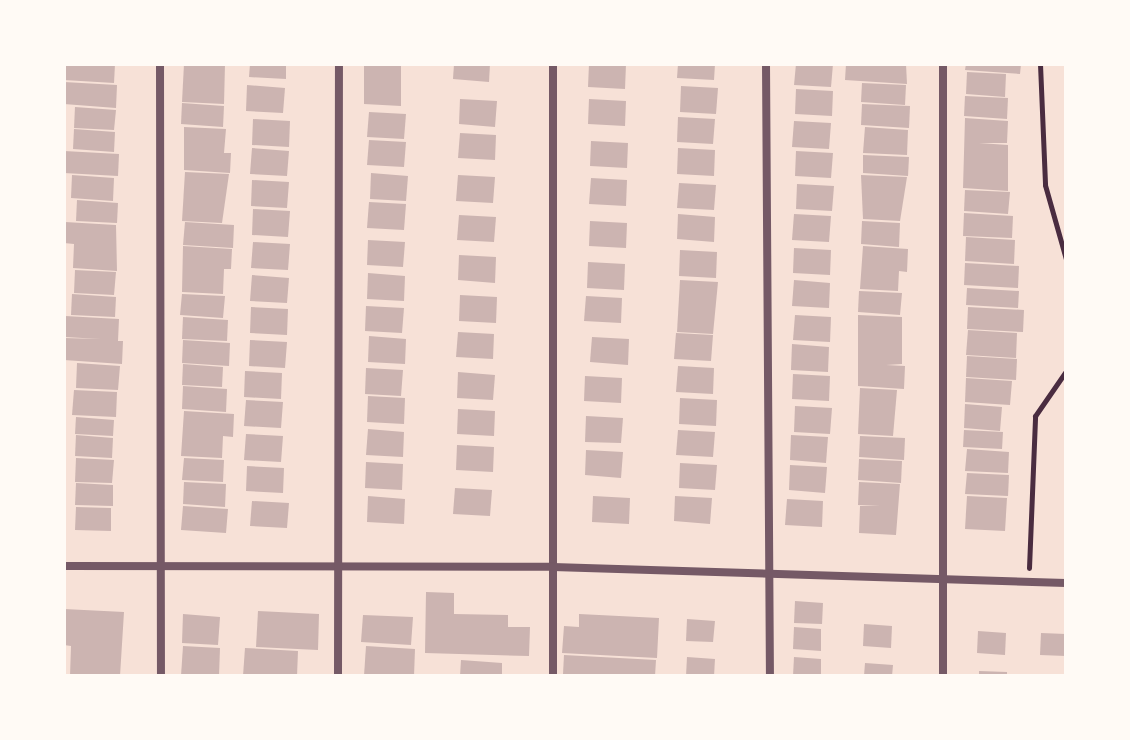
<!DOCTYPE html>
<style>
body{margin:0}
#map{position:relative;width:1130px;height:740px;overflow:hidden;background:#f7e1d7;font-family:"Titillium Web",sans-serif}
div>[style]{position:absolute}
.building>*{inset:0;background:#ccb4b1}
.path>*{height:5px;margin:-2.5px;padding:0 2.5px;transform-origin:2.5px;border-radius:2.5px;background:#4a2c40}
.minor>*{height:8px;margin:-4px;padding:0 4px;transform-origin:4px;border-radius:4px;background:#755966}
span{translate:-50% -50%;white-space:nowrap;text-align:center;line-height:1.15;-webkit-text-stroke:8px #fffaf5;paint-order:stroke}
.frame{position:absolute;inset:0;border:66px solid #fffaf5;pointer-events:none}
</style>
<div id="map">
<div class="building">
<div style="clip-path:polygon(64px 64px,115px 64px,114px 83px,64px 80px)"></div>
<div style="clip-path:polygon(184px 64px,225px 64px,224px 104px,182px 102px)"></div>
<div style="clip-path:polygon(250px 64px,286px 64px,286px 79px,249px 77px)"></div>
<div style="clip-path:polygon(364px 64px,401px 64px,401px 106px,364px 104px)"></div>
<div style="clip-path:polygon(454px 64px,490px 64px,489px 82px,453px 79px)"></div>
<div style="clip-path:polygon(589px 64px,626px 64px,625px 89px,588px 87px)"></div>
<div style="clip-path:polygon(678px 64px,715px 64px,714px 80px,677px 78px)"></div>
<div style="clip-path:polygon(796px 64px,833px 64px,831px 87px,794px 85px)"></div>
<div style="clip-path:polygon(846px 64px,906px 64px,907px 84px,845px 80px)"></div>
<div style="clip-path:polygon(966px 64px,1021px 64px,1020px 74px,965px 70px)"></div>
<div style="clip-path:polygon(967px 72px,1006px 74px,1005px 97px,966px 94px)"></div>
<div style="clip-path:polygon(64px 82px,117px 85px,116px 108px,64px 104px)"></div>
<div style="clip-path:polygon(862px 83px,906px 85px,905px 105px,861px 102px)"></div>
<div style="clip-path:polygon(247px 85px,285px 88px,283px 113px,246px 111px)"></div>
<div style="clip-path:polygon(681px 86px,718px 88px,716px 114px,680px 112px)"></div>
<div style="clip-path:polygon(796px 89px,833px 91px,832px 116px,795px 114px)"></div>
<div style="clip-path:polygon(965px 96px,1008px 98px,1007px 119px,964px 116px)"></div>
<div style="clip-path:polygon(460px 99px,497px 101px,495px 127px,459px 124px)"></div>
<div style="clip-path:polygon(589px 99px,626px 101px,625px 126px,588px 124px)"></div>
<div style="clip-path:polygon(182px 103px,224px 106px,223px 127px,181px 124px)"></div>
<div style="clip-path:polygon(862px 104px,910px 106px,909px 128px,861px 125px)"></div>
<div style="clip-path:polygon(75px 107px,116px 110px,114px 130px,74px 128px)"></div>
<div style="clip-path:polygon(369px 112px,406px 114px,404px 139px,367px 137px)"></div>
<div style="clip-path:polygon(678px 117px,715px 119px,713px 144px,677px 142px)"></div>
<div style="clip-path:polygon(965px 118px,1008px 121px,1007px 143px,979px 143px,1008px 145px,1008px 191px,963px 188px)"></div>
<div style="clip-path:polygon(253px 119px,290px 121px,289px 147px,252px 145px)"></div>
<div style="clip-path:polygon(794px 121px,831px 123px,829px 149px,792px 147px)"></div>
<div style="clip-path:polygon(184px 127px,226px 129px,224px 153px,231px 153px,230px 173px,184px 170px)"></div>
<div style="clip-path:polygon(865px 127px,908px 130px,907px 155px,863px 153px)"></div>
<div style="clip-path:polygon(74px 129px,115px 132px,114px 152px,73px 149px)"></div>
<div style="clip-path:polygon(460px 133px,496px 135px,495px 160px,458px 158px)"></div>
<div style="clip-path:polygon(369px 140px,406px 142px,404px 167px,367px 165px)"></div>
<div style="clip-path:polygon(591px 141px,628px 143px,627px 168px,590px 166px)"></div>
<div style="clip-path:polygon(252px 148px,289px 151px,287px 176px,250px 174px)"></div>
<div style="clip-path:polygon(678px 148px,715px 150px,714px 176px,677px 174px)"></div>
<div style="clip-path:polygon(64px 151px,119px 154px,118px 176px,64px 173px)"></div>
<div style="clip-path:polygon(796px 151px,833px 153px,831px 178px,795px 176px)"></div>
<div style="clip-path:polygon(863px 155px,909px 157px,908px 176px,863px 173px)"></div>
<div style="clip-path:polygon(185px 172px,229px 174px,222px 223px,182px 221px)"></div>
<div style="clip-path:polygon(371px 173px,408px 176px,406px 201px,370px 199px)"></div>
<div style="clip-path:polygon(72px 175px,114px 178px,113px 201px,71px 198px)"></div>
<div style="clip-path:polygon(458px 175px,495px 177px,493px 203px,456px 201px)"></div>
<div style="clip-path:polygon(861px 175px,907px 177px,900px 221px,863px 219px)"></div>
<div style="clip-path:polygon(591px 178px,627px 180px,626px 206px,589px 204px)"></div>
<div style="clip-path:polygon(252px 180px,289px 182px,287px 208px,251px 206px)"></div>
<div style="clip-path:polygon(679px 183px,716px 185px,714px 210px,677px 208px)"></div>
<div style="clip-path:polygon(797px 184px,834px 186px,832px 211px,796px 209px)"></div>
<div style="clip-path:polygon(965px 190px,1010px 192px,1008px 214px,964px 211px)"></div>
<div style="clip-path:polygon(77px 200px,118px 203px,117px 223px,76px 221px)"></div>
<div style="clip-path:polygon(369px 202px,406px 204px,404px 230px,367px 228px)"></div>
<div style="clip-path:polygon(253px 209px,290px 211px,288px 237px,252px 235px)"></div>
<div style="clip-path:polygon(964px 213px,1013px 216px,1012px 238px,963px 236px)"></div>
<div style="clip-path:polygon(678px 214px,715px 217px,714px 242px,677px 239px)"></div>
<div style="clip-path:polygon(794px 214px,831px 216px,829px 242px,792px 240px)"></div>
<div style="clip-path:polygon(459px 215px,496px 217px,494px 242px,457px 240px)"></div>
<div style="clip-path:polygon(590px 221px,627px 223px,626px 248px,589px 246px)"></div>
<div style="clip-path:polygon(862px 221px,900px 223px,899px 247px,861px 244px)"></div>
<div style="clip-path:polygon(65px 222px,116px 225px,117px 271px,73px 268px,74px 244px,64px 243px)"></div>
<div style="clip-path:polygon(185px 222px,234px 225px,233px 248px,183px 245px)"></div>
<div style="clip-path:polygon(966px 237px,1015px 240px,1014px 264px,965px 261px)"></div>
<div style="clip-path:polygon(368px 240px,405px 242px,403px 267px,367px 265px)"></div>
<div style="clip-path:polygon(253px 242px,290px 244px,288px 270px,251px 268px)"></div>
<div style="clip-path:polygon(183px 246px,232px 249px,231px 269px,224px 269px,223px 294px,182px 292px)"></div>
<div style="clip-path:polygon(863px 246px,908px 249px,907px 272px,899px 271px,898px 291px,860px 289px)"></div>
<div style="clip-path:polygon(794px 248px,831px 250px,830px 275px,793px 273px)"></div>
<div style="clip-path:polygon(680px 250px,717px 252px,716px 278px,679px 276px)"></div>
<div style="clip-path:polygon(459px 255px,496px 257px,495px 283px,458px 280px)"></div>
<div style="clip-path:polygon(588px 262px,625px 264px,624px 290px,587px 288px)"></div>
<div style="clip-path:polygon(965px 263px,1019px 266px,1018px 288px,964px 285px)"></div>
<div style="clip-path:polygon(75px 270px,116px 272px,114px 295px,74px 293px)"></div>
<div style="clip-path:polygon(368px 273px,405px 276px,404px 301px,367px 299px)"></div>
<div style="clip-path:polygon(252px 275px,289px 278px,287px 303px,250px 301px)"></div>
<div style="clip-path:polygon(680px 280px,718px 282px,713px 334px,677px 332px)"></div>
<div style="clip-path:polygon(794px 280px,830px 283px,829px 308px,792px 306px)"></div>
<div style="clip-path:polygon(967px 288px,1019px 291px,1018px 308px,966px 305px)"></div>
<div style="clip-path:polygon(859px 291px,902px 293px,900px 315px,858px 312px)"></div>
<div style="clip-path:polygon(72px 294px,116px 297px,115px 317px,71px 315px)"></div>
<div style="clip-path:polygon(182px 294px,225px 296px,223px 318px,180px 315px)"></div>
<div style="clip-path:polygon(460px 295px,497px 297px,496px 323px,459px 321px)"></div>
<div style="clip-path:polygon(586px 296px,622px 298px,621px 323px,584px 321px)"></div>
<div style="clip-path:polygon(366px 306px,404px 308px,402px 333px,365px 331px)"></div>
<div style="clip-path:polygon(251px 307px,288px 309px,287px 335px,250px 333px)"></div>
<div style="clip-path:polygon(968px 307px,1024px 310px,1023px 332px,967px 329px)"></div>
<div style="clip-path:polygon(795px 315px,831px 317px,830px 342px,793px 340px)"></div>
<div style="clip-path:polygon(858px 315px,902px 317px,902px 364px,886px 365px,905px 366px,904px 389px,858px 386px)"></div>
<div style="clip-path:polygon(65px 316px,119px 319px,118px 341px,123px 341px,122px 364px,64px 360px,64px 338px,101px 339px,64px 337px)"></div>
<div style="clip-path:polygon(183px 317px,228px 320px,227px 341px,182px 339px)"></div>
<div style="clip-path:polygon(968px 330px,1017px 333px,1016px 358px,966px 355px)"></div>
<div style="clip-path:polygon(458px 332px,494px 334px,493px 359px,456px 357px)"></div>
<div style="clip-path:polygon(676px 333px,713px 335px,711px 361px,674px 359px)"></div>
<div style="clip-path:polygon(369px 336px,406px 339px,405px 364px,368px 362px)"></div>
<div style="clip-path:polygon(592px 337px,629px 339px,628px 365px,590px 362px)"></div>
<div style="clip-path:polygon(183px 340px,230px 343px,229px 366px,182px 363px)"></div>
<div style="clip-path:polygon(250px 340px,287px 342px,285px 368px,249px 366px)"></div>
<div style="clip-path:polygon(792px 344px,829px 347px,828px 372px,791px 370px)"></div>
<div style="clip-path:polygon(967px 356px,1017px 359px,1016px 380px,966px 377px)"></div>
<div style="clip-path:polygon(77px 363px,120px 366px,118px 390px,76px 388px)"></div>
<div style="clip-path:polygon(183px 364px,223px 367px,222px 387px,182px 385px)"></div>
<div style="clip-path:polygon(678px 366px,714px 368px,713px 394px,676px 392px)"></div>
<div style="clip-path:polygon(366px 368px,403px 370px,401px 396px,365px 394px)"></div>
<div style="clip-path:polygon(245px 371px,282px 373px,281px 399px,244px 397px)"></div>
<div style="clip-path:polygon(458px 372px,495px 375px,493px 400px,457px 398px)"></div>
<div style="clip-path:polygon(793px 374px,830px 376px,829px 401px,792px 399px)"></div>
<div style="clip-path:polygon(585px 376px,622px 378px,621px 403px,584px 401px)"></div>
<div style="clip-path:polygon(966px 378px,1012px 381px,1010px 405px,965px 402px)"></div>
<div style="clip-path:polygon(183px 386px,227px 389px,226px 412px,182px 409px)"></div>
<div style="clip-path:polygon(860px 388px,897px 390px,893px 436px,858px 434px)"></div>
<div style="clip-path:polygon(74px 390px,117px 392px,116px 417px,72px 415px)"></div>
<div style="clip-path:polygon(368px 396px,405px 398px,404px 424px,367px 422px)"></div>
<div style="clip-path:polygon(680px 398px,717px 400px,716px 426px,679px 424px)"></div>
<div style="clip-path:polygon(246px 400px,283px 402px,281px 428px,244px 426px)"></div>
<div style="clip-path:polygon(965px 404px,1002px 407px,1000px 431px,964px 428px)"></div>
<div style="clip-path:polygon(795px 406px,832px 408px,830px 434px,794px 432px)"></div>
<div style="clip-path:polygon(458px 409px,495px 411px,494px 436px,457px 434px)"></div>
<div style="clip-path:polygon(184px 411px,234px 414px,233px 437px,223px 436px,222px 458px,181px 456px)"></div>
<div style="clip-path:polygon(586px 416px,623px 418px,621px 443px,585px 442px)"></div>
<div style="clip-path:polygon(76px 417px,114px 420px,113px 436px,75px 434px)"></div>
<div style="clip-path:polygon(368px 429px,404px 432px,403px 457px,366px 455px)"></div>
<div style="clip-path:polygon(678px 430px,715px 432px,713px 457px,676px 455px)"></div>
<div style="clip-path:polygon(964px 430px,1003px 432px,1002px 449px,963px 447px)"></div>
<div style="clip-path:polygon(246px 434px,283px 436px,281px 462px,244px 460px)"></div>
<div style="clip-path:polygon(76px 435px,113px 438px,112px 458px,75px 456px)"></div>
<div style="clip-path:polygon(791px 435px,828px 437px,826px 463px,790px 460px)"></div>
<div style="clip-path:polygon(860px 436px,905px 438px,904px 460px,859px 457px)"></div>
<div style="clip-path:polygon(457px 445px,494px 447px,493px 472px,456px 470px)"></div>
<div style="clip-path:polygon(967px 449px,1009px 452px,1008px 473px,965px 471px)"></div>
<div style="clip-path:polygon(586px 450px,623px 452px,621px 478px,585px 475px)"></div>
<div style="clip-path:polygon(76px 458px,114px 460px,112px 483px,75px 482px)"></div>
<div style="clip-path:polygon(184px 458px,224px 460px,223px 482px,182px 480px)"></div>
<div style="clip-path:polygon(859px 459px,902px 461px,901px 483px,858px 480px)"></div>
<div style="clip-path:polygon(366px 462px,403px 464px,402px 490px,365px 488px)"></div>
<div style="clip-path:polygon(680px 463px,717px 465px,715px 490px,679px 488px)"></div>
<div style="clip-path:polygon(790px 465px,827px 467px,825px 493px,789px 490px)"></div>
<div style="clip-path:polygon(247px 466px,284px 468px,283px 493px,246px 491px)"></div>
<div style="clip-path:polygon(967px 473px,1009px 475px,1008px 496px,965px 494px)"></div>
<div style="clip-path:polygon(184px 482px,226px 484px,225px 507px,183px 504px)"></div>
<div style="clip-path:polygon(859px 482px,900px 484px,896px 535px,859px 533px,860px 506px,880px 506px,858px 505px)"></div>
<div style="clip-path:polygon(76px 483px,113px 485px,113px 506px,75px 505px)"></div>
<div style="clip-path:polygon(455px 488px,492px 490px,490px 516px,453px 514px)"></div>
<div style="clip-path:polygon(368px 496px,405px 499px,404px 524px,367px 522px)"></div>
<div style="clip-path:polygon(593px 496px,630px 498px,629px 524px,592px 522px)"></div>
<div style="clip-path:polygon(675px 496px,712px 498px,710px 524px,674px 521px)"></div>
<div style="clip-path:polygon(967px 496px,1007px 498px,1005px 531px,965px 529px)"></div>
<div style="clip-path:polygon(787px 499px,823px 501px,822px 527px,785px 525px)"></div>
<div style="clip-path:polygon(252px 501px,289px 503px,287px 528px,250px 526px)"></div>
<div style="clip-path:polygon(183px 506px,228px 509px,226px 533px,181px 530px)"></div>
<div style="clip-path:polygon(76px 507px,111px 508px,111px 531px,75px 530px)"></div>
<div style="clip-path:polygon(426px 592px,454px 593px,454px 614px,508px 615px,508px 627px,530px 627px,529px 656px,425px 653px)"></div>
<div style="clip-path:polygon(795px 601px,823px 603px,822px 624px,794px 623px)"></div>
<div style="clip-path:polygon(64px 609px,124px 612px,120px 676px,70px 676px,71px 646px,64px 645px)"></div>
<div style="clip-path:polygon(258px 611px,319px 614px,318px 650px,256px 647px)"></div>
<div style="clip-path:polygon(183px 614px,220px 617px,218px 645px,182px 643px)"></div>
<div style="clip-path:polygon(579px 614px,659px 618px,657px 658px,562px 653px,564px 626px,579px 627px)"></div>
<div style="clip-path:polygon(363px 615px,413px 617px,411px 645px,361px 642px)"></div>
<div style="clip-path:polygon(687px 619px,715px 621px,713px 642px,686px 641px)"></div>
<div style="clip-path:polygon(864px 624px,892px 626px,891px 648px,863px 646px)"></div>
<div style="clip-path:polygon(794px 627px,821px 629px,821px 651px,793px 649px)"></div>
<div style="clip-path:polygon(978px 631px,1006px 633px,1005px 655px,977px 653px)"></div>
<div style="clip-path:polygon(1041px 633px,1066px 634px,1066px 656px,1040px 655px)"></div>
<div style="clip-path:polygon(183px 646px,220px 648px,219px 676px,181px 676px)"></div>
<div style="clip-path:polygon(366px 646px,415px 649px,414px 676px,364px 676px)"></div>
<div style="clip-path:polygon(245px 648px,298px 651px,297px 676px,243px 676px)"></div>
<div style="clip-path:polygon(564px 655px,656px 660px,655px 676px,563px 674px)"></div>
<div style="clip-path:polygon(687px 657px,715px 659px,714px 676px,686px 676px)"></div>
<div style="clip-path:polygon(794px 657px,821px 659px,821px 676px,793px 676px)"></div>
<div style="clip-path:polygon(461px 660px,502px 663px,502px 676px,460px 676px)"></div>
<div style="clip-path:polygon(865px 663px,893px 665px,892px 676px,864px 676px)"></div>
<div style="clip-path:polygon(979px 671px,1007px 672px,1007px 676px,979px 676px)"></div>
</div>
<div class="path">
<div style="left:1040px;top:64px;width:121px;rotate:87.6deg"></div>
<div style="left:1045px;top:185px;width:77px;rotate:74.2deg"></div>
<div style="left:1029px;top:568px;width:152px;rotate:-87.7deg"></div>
<div style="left:1035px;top:416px;width:55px;rotate:-55.4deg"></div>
</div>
<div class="minor">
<div style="left:160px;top:64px;width:612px;rotate:89.91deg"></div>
<div style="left:553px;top:64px;width:612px;rotate:90deg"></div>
<div style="left:766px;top:64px;width:612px;rotate:89.63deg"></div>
<div style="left:64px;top:566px;width:489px;rotate:0.1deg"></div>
<div style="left:553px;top:567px;width:513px;rotate:1.79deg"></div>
<div style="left:338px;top:676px;width:612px;rotate:-89.91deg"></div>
<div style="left:943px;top:676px;width:612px;rotate:-90deg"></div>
</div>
<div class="frame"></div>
</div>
